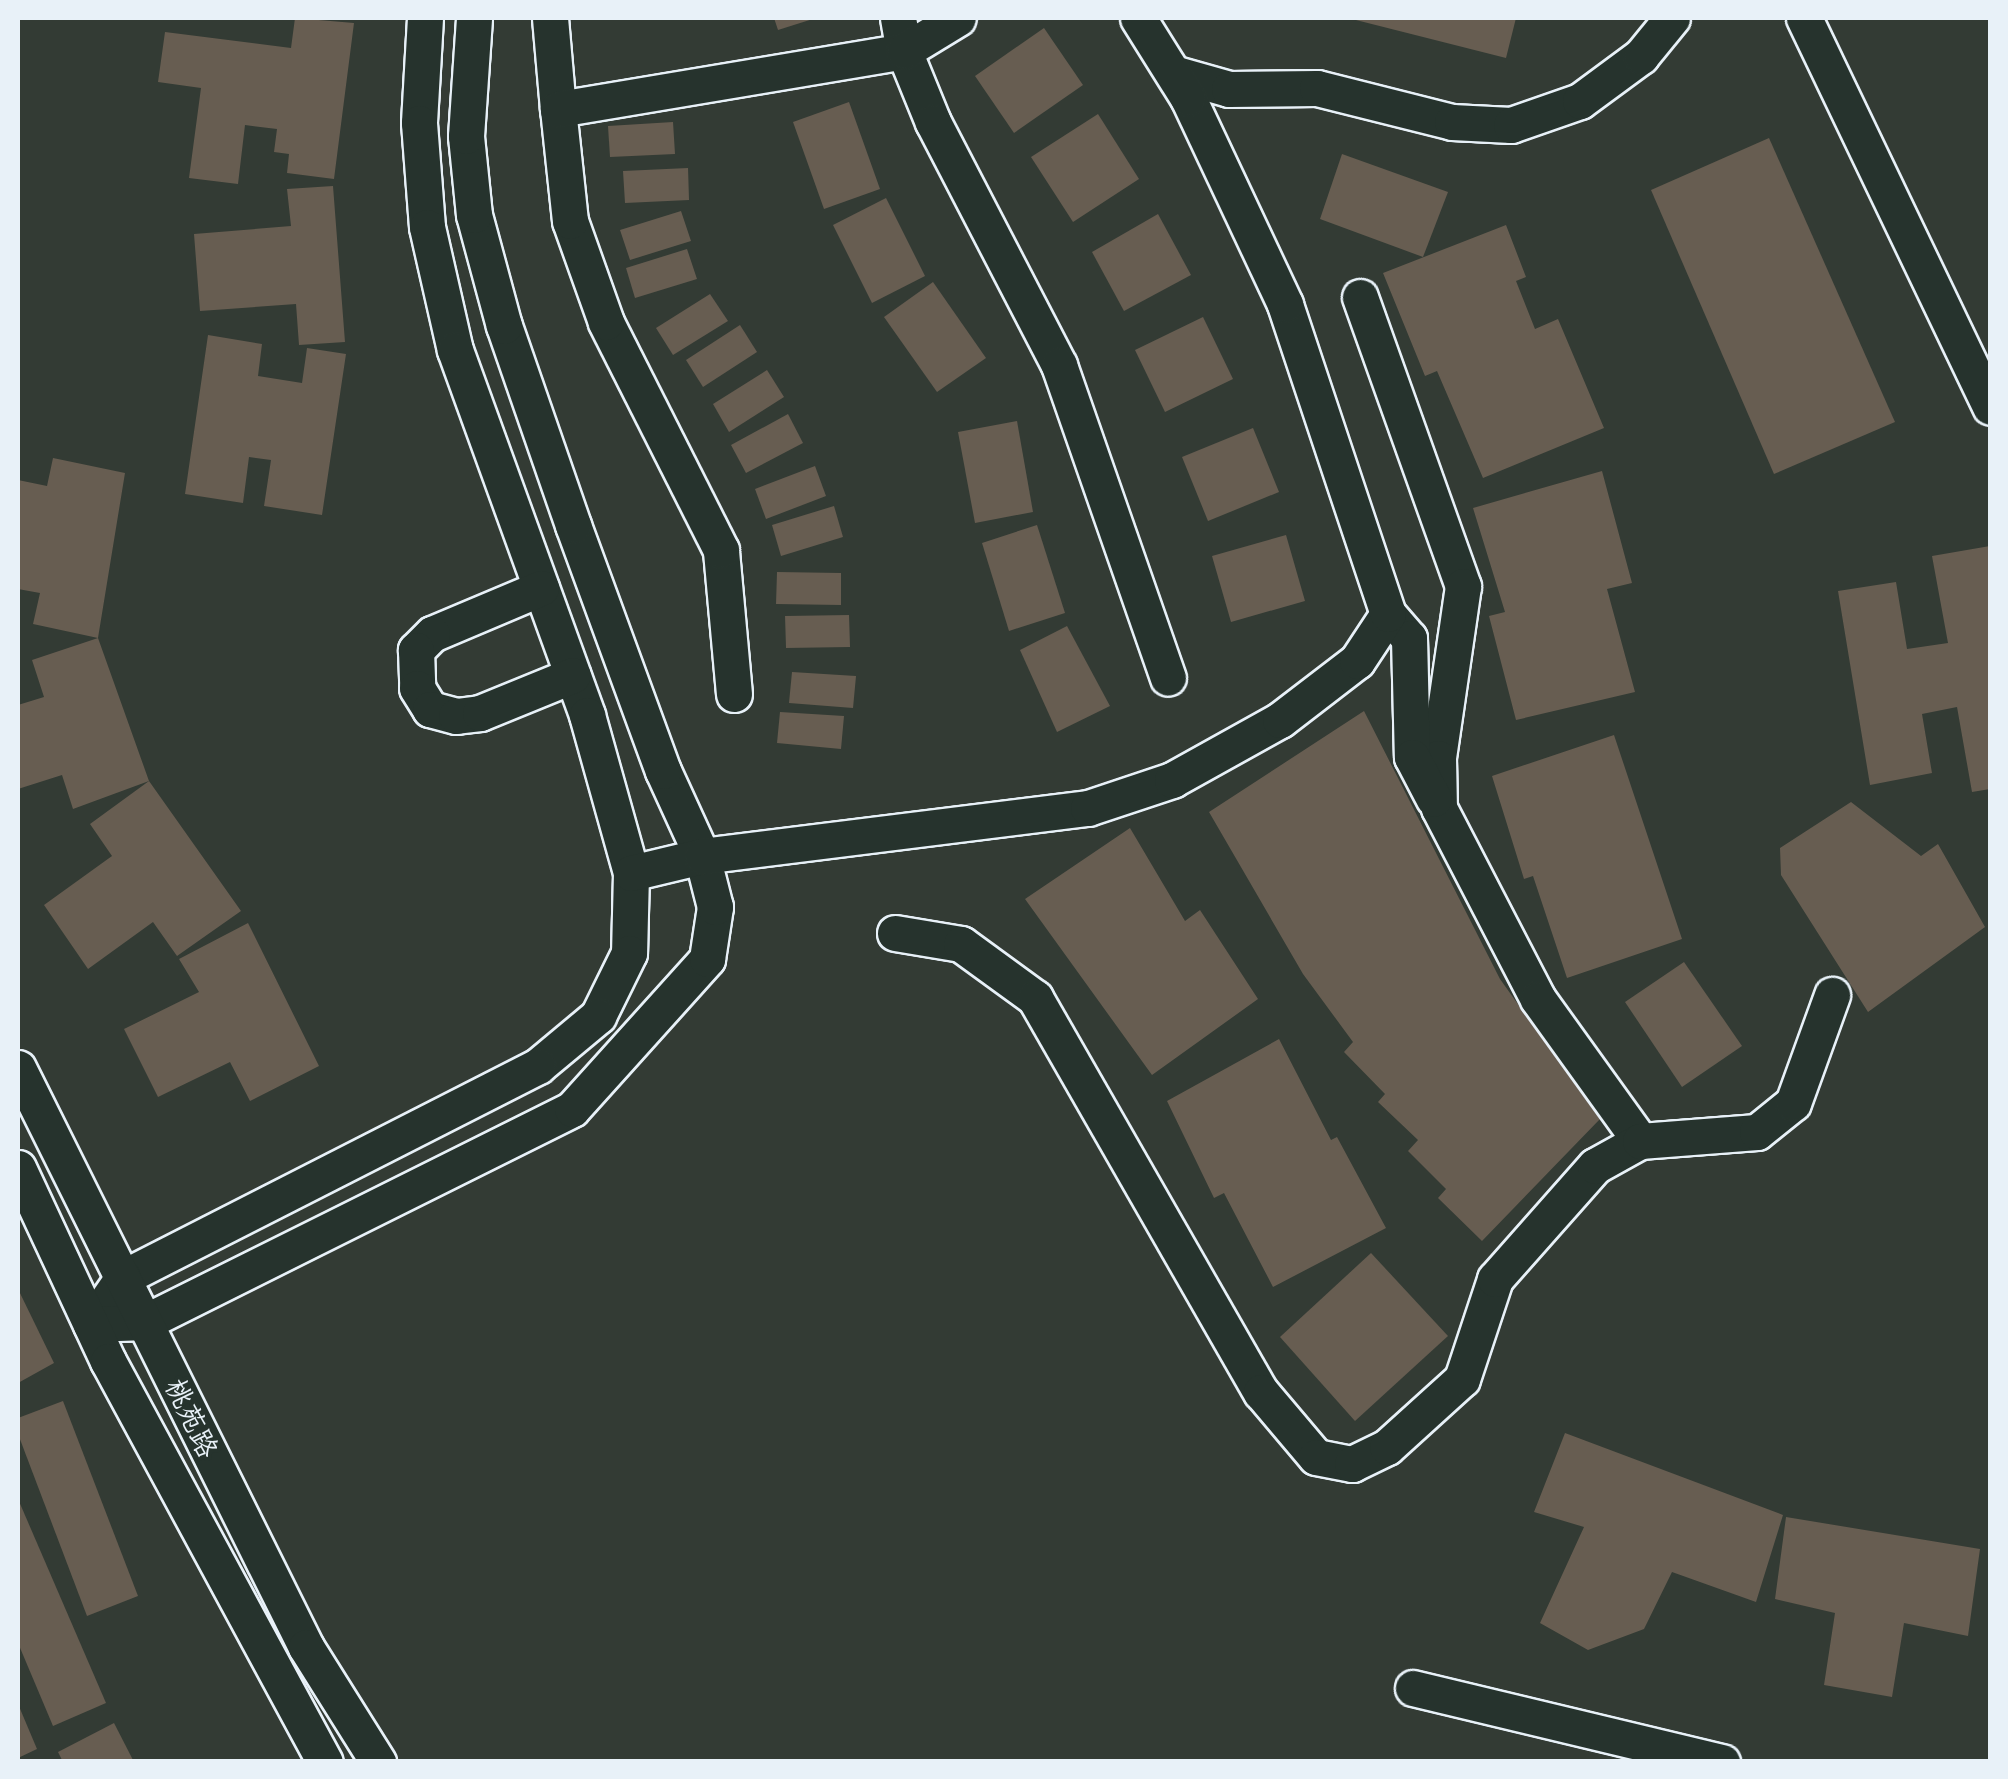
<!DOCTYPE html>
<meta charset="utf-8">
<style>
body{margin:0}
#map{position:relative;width:2008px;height:1779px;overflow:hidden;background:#333b34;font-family:"Patrick Hand","LXGW WenKai TC",sans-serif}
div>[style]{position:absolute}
.building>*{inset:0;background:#675d51}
.roads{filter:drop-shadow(2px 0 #e8f1f8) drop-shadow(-2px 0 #e8f1f8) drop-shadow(0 2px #e8f1f8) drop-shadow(0 -2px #e8f1f8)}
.minor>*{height:35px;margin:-17.5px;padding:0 17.5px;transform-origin:17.5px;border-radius:17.5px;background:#26332d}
span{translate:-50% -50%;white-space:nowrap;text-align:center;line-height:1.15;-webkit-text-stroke:8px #26332d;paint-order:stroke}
.street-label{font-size:28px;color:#e8f1f8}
.frame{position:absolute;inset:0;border:20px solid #e8f1f8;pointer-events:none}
</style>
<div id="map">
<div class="building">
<div style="clip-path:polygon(295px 18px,354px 23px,334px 179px,287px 173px,289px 154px,274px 152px,277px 129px,245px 125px,238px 184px,189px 178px,201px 88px,158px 82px,165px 32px,291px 48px)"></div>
<div style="clip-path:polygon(774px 18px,816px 18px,778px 30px)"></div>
<div style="clip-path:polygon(1348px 18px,1516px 18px,1506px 58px)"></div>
<div style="clip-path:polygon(1044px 28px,1083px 85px,1014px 133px,975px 76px)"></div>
<div style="clip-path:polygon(849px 102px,880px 189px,824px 209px,793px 122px)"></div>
<div style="clip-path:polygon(1098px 114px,1139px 179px,1073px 222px,1031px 157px)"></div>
<div style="clip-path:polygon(673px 122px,675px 154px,610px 157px,608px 126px)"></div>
<div style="clip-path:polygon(1769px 138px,1895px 422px,1774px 474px,1651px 190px)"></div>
<div style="clip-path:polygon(1342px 154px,1448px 192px,1423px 257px,1320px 219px)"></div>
<div style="clip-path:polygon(688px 168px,689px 200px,625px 203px,623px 171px)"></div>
<div style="clip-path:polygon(333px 186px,345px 342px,299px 345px,296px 304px,200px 311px,194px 234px,291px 226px,287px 189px)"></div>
<div style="clip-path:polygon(886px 198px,925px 276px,872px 303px,833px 225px)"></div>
<div style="clip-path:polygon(681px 211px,691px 241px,630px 260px,620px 230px)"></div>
<div style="clip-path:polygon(1158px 214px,1191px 275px,1124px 311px,1092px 252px)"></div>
<div style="clip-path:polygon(1506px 225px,1526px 277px,1516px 281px,1535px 329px,1558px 319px,1604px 428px,1483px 478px,1437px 371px,1425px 376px,1383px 273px)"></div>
<div style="clip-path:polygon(687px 249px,697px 279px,635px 298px,626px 268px)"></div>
<div style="clip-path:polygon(933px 282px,986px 358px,937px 392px,884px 317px)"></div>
<div style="clip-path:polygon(710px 294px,728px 321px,673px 355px,656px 328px)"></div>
<div style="clip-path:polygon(1203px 317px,1233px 379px,1165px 412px,1135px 350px)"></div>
<div style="clip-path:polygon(740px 325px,757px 352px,703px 387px,686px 360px)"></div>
<div style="clip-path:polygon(208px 335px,262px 344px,258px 376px,302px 383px,307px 348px,346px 354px,322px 515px,264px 506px,271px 460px,249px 457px,243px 503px,185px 494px)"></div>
<div style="clip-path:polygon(767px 370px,784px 397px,729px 432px,713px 404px)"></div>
<div style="clip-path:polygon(788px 414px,803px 443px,746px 473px,731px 445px)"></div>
<div style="clip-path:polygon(1017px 421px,1033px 512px,975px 523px,958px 432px)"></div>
<div style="clip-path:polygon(1253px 428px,1279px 492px,1208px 521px,1182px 457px)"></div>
<div style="clip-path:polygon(53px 458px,125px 473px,98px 638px,33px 624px,40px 593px,18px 589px,18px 480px,47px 486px)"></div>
<div style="clip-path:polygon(815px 466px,826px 496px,766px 519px,755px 489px)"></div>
<div style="clip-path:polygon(1602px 471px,1632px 583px,1607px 589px,1635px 692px,1516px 720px,1489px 616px,1505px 612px,1473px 508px)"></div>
<div style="clip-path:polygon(834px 506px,843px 537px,781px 556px,772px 525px)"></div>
<div style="clip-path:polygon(1037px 525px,1065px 613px,1009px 631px,982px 543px)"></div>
<div style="clip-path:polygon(1286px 535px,1305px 601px,1231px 622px,1212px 556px)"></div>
<div style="clip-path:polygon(1990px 546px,1990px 789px,1972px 792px,1957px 707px,1922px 714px,1932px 773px,1870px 785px,1838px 591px,1896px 582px,1907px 649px,1948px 643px,1932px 556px)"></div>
<div style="clip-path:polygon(777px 572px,841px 573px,841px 605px,776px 604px)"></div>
<div style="clip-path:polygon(849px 615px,850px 647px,786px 648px,785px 616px)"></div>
<div style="clip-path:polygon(1067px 626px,1110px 706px,1057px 732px,1020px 650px)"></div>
<div style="clip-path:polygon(98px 638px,149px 781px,73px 809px,62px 775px,18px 789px,18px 705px,44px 697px,32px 660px)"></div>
<div style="clip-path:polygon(792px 672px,856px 676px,853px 708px,789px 703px)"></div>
<div style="clip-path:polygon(1364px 711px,1500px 979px,1600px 1119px,1482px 1241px,1438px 1198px,1446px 1189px,1408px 1151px,1418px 1140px,1378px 1102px,1385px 1094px,1344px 1052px,1353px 1042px,1303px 974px,1209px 812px)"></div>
<div style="clip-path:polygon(780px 712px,844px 716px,841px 749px,777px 743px)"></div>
<div style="clip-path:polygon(1614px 735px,1682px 939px,1567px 978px,1533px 876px,1524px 879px,1492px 776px)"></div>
<div style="clip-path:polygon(149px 781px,241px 911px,177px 956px,153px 922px,88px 969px,44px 905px,112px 856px,90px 824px)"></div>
<div style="clip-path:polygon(1851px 802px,1921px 856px,1938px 844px,1985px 927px,1868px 1012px,1781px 875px,1780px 848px)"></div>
<div style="clip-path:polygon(1130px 828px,1185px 921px,1200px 910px,1258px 999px,1152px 1075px,1025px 899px)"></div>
<div style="clip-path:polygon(248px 923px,319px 1066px,250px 1101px,230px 1062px,158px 1097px,124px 1029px,199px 992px,179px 959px)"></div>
<div style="clip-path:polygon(1684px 962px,1742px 1046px,1682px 1087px,1625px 1002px)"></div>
<div style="clip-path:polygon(1279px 1039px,1331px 1140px,1337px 1137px,1386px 1228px,1273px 1287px,1224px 1193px,1214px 1198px,1167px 1101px)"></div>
<div style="clip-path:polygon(1371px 1253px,1448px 1336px,1355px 1421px,1280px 1337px)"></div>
<div style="clip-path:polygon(18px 1289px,54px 1363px,18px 1383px)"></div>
<div style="clip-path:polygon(63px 1401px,138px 1596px,87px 1616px,18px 1434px,18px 1418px)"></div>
<div style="clip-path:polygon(1565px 1433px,1783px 1515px,1756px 1602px,1672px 1572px,1644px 1629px,1588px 1650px,1540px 1623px,1584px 1527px,1534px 1512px)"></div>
<div style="clip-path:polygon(18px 1499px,106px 1703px,53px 1726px,18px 1643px)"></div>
<div style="clip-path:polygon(1786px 1517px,1980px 1549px,1968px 1636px,1904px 1623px,1892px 1697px,1824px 1685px,1835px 1613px,1775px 1599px)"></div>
<div style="clip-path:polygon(18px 1704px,37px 1749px,18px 1758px)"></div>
<div style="clip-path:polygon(114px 1723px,134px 1762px,63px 1762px,58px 1752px)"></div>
</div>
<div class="roads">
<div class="minor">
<div style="left:425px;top:18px;width:105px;rotate:93.3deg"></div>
<div style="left:419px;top:123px;width:104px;rotate:85.6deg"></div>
<div style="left:427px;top:227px;width:126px;rotate:77.2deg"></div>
<div style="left:455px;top:350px;width:388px;rotate:70.1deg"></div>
<div style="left:587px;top:715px;width:164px;rotate:74.4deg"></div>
<div style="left:631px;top:873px;width:80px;rotate:91.4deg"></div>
<div style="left:629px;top:953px;width:70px;rotate:116.2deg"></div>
<div style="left:598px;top:1016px;width:78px;rotate:140.2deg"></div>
<div style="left:538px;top:1066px;width:466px;rotate:153deg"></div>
<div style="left:123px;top:1277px;width:57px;rotate:124.2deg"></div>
<div style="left:91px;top:1324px;width:54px;rotate:-2.1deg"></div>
<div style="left:145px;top:1322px;width:477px;rotate:-26.5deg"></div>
<div style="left:572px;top:1109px;width:202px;rotate:-48deg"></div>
<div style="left:707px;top:959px;width:53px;rotate:-81.3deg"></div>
<div style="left:715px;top:907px;width:53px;rotate:-104.3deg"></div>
<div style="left:702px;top:856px;width:94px;rotate:-114.6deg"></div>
<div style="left:663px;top:771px;width:262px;rotate:-110.1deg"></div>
<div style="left:573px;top:525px;width:211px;rotate:-109.1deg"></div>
<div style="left:504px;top:326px;width:115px;rotate:-105.1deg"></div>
<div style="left:474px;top:215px;width:79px;rotate:-95.8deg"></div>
<div style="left:466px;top:136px;width:118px;rotate:-86.1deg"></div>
<div style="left:550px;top:18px;width:91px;rotate:85deg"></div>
<div style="left:898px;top:18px;width:34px;rotate:80deg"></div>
<div style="left:904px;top:51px;width:77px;rotate:67.8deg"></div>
<div style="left:933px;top:122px;width:274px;rotate:62.6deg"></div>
<div style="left:1059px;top:365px;width:331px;rotate:70.8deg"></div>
<div style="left:1804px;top:18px;width:431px;rotate:64.4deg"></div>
<div style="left:1173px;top:73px;width:58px;rotate:15.9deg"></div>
<div style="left:1229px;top:89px;width:88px;rotate:-0.7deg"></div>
<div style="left:1317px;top:88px;width:139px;rotate:14.1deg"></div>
<div style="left:1452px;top:122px;width:59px;rotate:2.9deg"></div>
<div style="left:1511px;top:125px;width:73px;rotate:-19.2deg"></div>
<div style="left:1580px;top:101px;width:76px;rotate:-36.4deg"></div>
<div style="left:1641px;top:56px;width:49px;rotate:-50.8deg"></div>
<div style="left:1360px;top:297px;width:307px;rotate:70.4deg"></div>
<div style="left:1463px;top:586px;width:174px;rotate:98.3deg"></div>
<div style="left:1438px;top:758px;width:50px;rotate:88.9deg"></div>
<div style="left:1439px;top:808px;width:215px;rotate:62.6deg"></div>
<div style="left:1538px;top:999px;width:175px;rotate:54.3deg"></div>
<div style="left:541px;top:588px;width:118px;rotate:157.1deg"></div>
<div style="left:432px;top:634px;width:23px;rotate:135deg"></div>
<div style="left:416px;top:650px;width:38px;rotate:88deg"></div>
<div style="left:417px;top:688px;width:25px;rotate:58deg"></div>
<div style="left:430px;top:709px;width:27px;rotate:15deg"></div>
<div style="left:456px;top:716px;width:24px;rotate:-7deg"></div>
<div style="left:480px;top:713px;width:100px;rotate:-22.2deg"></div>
<div style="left:1388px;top:614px;width:32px;rotate:49deg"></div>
<div style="left:1409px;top:638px;width:119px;rotate:88.6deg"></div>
<div style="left:1412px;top:757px;width:47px;rotate:62.4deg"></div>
<div style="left:734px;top:694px;width:145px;rotate:-95.2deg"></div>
<div style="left:721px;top:550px;width:255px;rotate:-116.8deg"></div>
<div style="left:606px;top:322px;width:107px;rotate:-109.6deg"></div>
<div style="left:570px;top:221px;width:113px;rotate:-96.1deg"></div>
<div style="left:558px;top:109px;width:351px;rotate:-9.5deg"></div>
<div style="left:904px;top:51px;width:63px;rotate:-31.4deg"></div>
<div style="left:631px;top:873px;width:73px;rotate:-13.5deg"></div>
<div style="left:702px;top:856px;width:389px;rotate:-7.1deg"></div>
<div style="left:1088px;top:808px;width:89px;rotate:-18.4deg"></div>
<div style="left:1172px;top:780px;width:124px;rotate:-29.1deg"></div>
<div style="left:1280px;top:720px;width:97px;rotate:-37.5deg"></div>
<div style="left:1357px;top:661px;width:56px;rotate:-56.6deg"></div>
<div style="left:1388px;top:614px;width:327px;rotate:-108.4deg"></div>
<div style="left:1285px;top:304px;width:228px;rotate:-115.2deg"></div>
<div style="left:1188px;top:98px;width:94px;rotate:-122deg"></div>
<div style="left:895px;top:933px;width:67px;rotate:9.5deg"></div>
<div style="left:961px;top:944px;width:92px;rotate:36.1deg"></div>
<div style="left:1035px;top:998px;width:454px;rotate:60.2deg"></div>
<div style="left:1261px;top:1392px;width:85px;rotate:49.8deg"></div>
<div style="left:1316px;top:1457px;width:37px;rotate:11deg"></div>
<div style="left:1352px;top:1464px;width:39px;rotate:-26deg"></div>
<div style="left:1387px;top:1447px;width:101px;rotate:-42.2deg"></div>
<div style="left:1462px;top:1379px;width:105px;rotate:-71.7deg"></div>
<div style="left:1495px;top:1279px;width:151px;rotate:-48.5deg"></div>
<div style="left:1595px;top:1166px;width:51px;rotate:-29.1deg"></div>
<div style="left:1640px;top:1141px;width:117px;rotate:-4.4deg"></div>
<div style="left:1757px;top:1132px;width:46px;rotate:-38.9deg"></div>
<div style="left:1793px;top:1103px;width:115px;rotate:-70.1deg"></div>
<div style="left:18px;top:1068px;width:647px;rotate:63.55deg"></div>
<div style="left:306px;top:1647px;width:136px;rotate:57.9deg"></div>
<div style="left:18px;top:1168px;width:213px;rotate:65deg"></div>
<div style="left:108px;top:1361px;width:456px;rotate:61.6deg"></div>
<div style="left:1413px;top:1688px;width:318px;rotate:13.5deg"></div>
</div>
</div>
<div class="street-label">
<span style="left:192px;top:1418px;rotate:64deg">桃苑路</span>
</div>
<div class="frame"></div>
</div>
